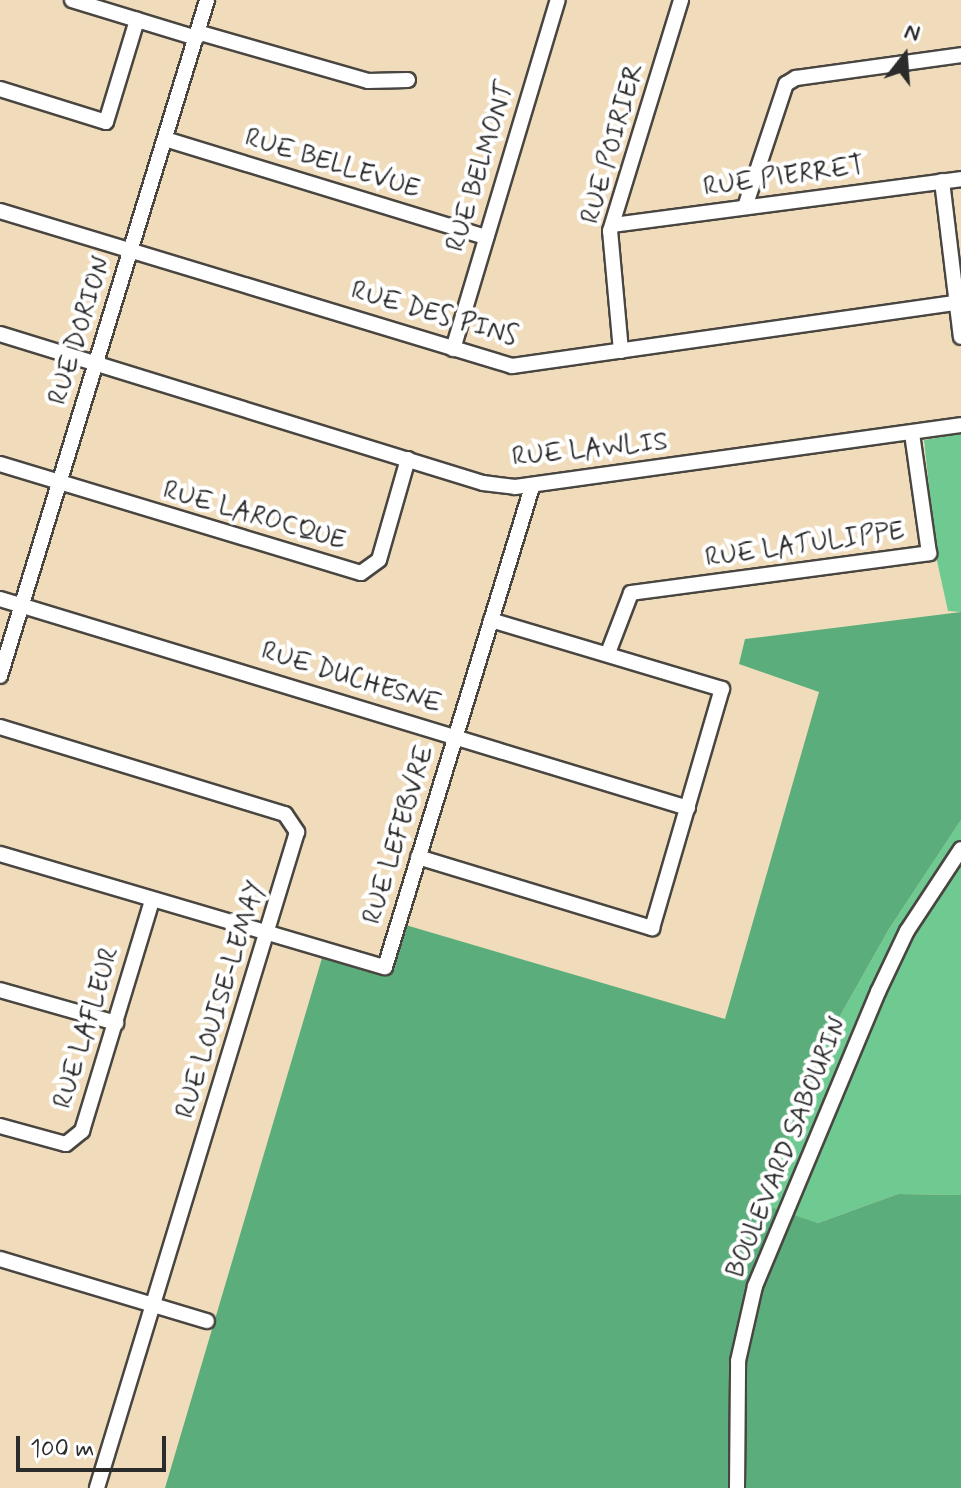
<!DOCTYPE html>
<style>
body{margin:0}
#map{position:relative;width:961px;height:1488px;overflow:hidden;background:#f0dcbb;font-family:Mynerve,sans-serif}
div>[style]{position:absolute}
.green>*{inset:0;background:#6fca91}
.forest>*{inset:0;background:#5bae7b}
.roads{filter:drop-shadow(2px 0 #494641) drop-shadow(-2px 0 #494641) drop-shadow(0 2px #494641) drop-shadow(0 -2px #494641)}
.minor>*{height:14px;margin:-7px;padding:0 7px;transform-origin:7px;border-radius:7px;background:#fff}
span{translate:-50% -50%;white-space:nowrap;text-align:center;line-height:1.15;-webkit-text-stroke:8px #fff;paint-order:stroke}
.street-label{font-size:26px;color:#2b2b2b}
.north{position:absolute;left:865px;top:16px;width:80px;height:80px;-webkit-text-stroke:6px #fff;paint-order:stroke;rotate:17deg;font-size:22px;font-weight:700;line-height:32px;text-align:center;color:#2b2b2b}
.north::after{content:'';display:block;margin:auto;width:28px;height:36px;background:#2b2b2b;clip-path:polygon(50% 0,100% 100%,50% 72%,0 100%)}
.scale{position:absolute;left:16px;top:1436px;width:150px;height:36px;box-sizing:border-box;border:4px solid #2b2b2b;border-top:0;padding-left:10px;font-size:24px;line-height:28px;white-space:nowrap;color:#2b2b2b;-webkit-text-stroke:6px #fff;paint-order:stroke}
</style>
<div id="map">
<div class="green">
<div style="clip-path:polygon(961px 434px,961px 612px,948px 611px,937px 561px,924px 440px)"></div>
<div style="clip-path:polygon(961px 820px,961px 1195px,898px 1194px,818px 1223px,764px 1206px,827px 1039px,889px 929px)"></div>
</div>
<div class="forest">
<div style="clip-path:polygon(961px 612px,961px 820px,889px 929px,827px 1039px,764px 1205px,818px 1223px,898px 1194px,961px 1195px,961px 1488px,165px 1488px,322px 958px,376px 974px,392px 921px,725px 1019px,819px 692px,739px 664px,745px 639px)"></div>
</div>
<div class="roads">
<div class="minor">
<div style="left:72px;top:0;width:130px;rotate:17deg"></div>
<div style="left:197px;top:32px;width:178px;rotate:16deg"></div>
<div style="left:368px;top:81px;width:40px;rotate:-1.4deg"></div>
<div style="left:0;top:89px;width:111px;rotate:17.3deg"></div>
<div style="left:106px;top:122px;width:107px;rotate:-73.1deg"></div>
<div style="left:165px;top:139px;width:336px;rotate:17deg"></div>
<div style="left:942px;top:181px;width:157px;rotate:83.1deg"></div>
<div style="left:745px;top:207px;width:130px;rotate:-71.6deg"></div>
<div style="left:786px;top:84px;width:12px;rotate:-31deg"></div>
<div style="left:796px;top:78px;width:167px;rotate:-7.9deg"></div>
<div style="left:0;top:211px;width:535px;rotate:16.84deg"></div>
<div style="left:512px;top:366px;width:454px;rotate:-8.1deg"></div>
<div style="left:613px;top:225px;width:351px;rotate:-7.5deg"></div>
<div style="left:0;top:334px;width:505px;rotate:17.14deg"></div>
<div style="left:483px;top:483px;width:32px;rotate:7deg"></div>
<div style="left:515px;top:487px;width:450px;rotate:-7.9deg"></div>
<div style="left:453px;top:349px;width:364px;rotate:-73.3deg"></div>
<div style="left:621px;top:351px;width:121px;rotate:-95.2deg"></div>
<div style="left:610px;top:231px;width:242px;rotate:-72.9deg"></div>
<div style="left:0;top:464px;width:377px;rotate:16.8deg"></div>
<div style="left:361px;top:573px;width:22px;rotate:-36deg"></div>
<div style="left:379px;top:560px;width:105px;rotate:-74deg"></div>
<div style="left:0;top:599px;width:719px;rotate:16.9deg"></div>
<div style="left:608px;top:653px;width:64px;rotate:-69deg"></div>
<div style="left:631px;top:593px;width:301px;rotate:-7.6deg"></div>
<div style="left:929px;top:553px;width:121px;rotate:-98.1deg"></div>
<div style="left:0;top:676px;width:707px;rotate:-72.97deg"></div>
<div style="left:0;top:727px;width:298px;rotate:17deg"></div>
<div style="left:285px;top:814px;width:22px;rotate:56deg"></div>
<div style="left:297px;top:832px;width:686px;rotate:106.96deg"></div>
<div style="left:0;top:854px;width:401px;rotate:16.4deg"></div>
<div style="left:385px;top:967px;width:502px;rotate:-72.97deg"></div>
<div style="left:418px;top:857px;width:245px;rotate:16.9deg"></div>
<div style="left:652px;top:928px;width:249px;rotate:-73.7deg"></div>
<div style="left:722px;top:689px;width:241px;rotate:-163.4deg"></div>
<div style="left:0;top:990px;width:121px;rotate:15.9deg"></div>
<div style="left:0;top:1126px;width:68px;rotate:15.3deg"></div>
<div style="left:66px;top:1144px;width:21px;rotate:-39deg"></div>
<div style="left:82px;top:1131px;width:241px;rotate:-73.1deg"></div>
<div style="left:0;top:1259px;width:216px;rotate:16.7deg"></div>
<div style="left:737px;top:1488px;width:127px;rotate:-89.5deg"></div>
<div style="left:738px;top:1361px;width:77px;rotate:-77.2deg"></div>
<div style="left:755px;top:1286px;width:319px;rotate:-67.3deg"></div>
<div style="left:878px;top:992px;width:68px;rotate:-64.6deg"></div>
<div style="left:907px;top:931px;width:98px;rotate:-56.6deg"></div>
</div>
</div>
<div class="street-label">
<span style="left:614px;top:144px;rotate:-74deg">RUE POIRIER</span>
<span style="left:332px;top:165px;rotate:17deg">RUE BELLEVUE</span>
<span style="left:482px;top:167px;rotate:-73deg">RUE BELMONT</span>
<span style="left:784px;top:178px;rotate:-8deg">RUE PIERRET</span>
<span style="left:434px;top:315px;rotate:16deg">RUE DES PINS</span>
<span style="left:81px;top:331px;rotate:-73deg">RUE DORION</span>
<span style="left:590px;top:451px;rotate:-6deg">RUE LAWLIS</span>
<span style="left:254px;top:517px;rotate:16deg">RUE LAROCQUE</span>
<span style="left:805px;top:546px;rotate:-8deg">RUE LATULIPPE</span>
<span style="left:351px;top:679px;rotate:17deg">RUE DUCHESNE</span>
<span style="left:400px;top:835px;rotate:-73deg">RUE LEFEBVRE</span>
<span style="left:222px;top:1000px;rotate:-73deg">RUE LOUISE-LEMAY</span>
<span style="left:88px;top:1028px;rotate:-73deg">RUE LAFLEUR</span>
<span style="left:788px;top:1148px;rotate:-68deg">BOULEVARD SABOURIN</span>
</div>
<div class="north">N</div>
<div class="scale">100 m</div>
</div>
